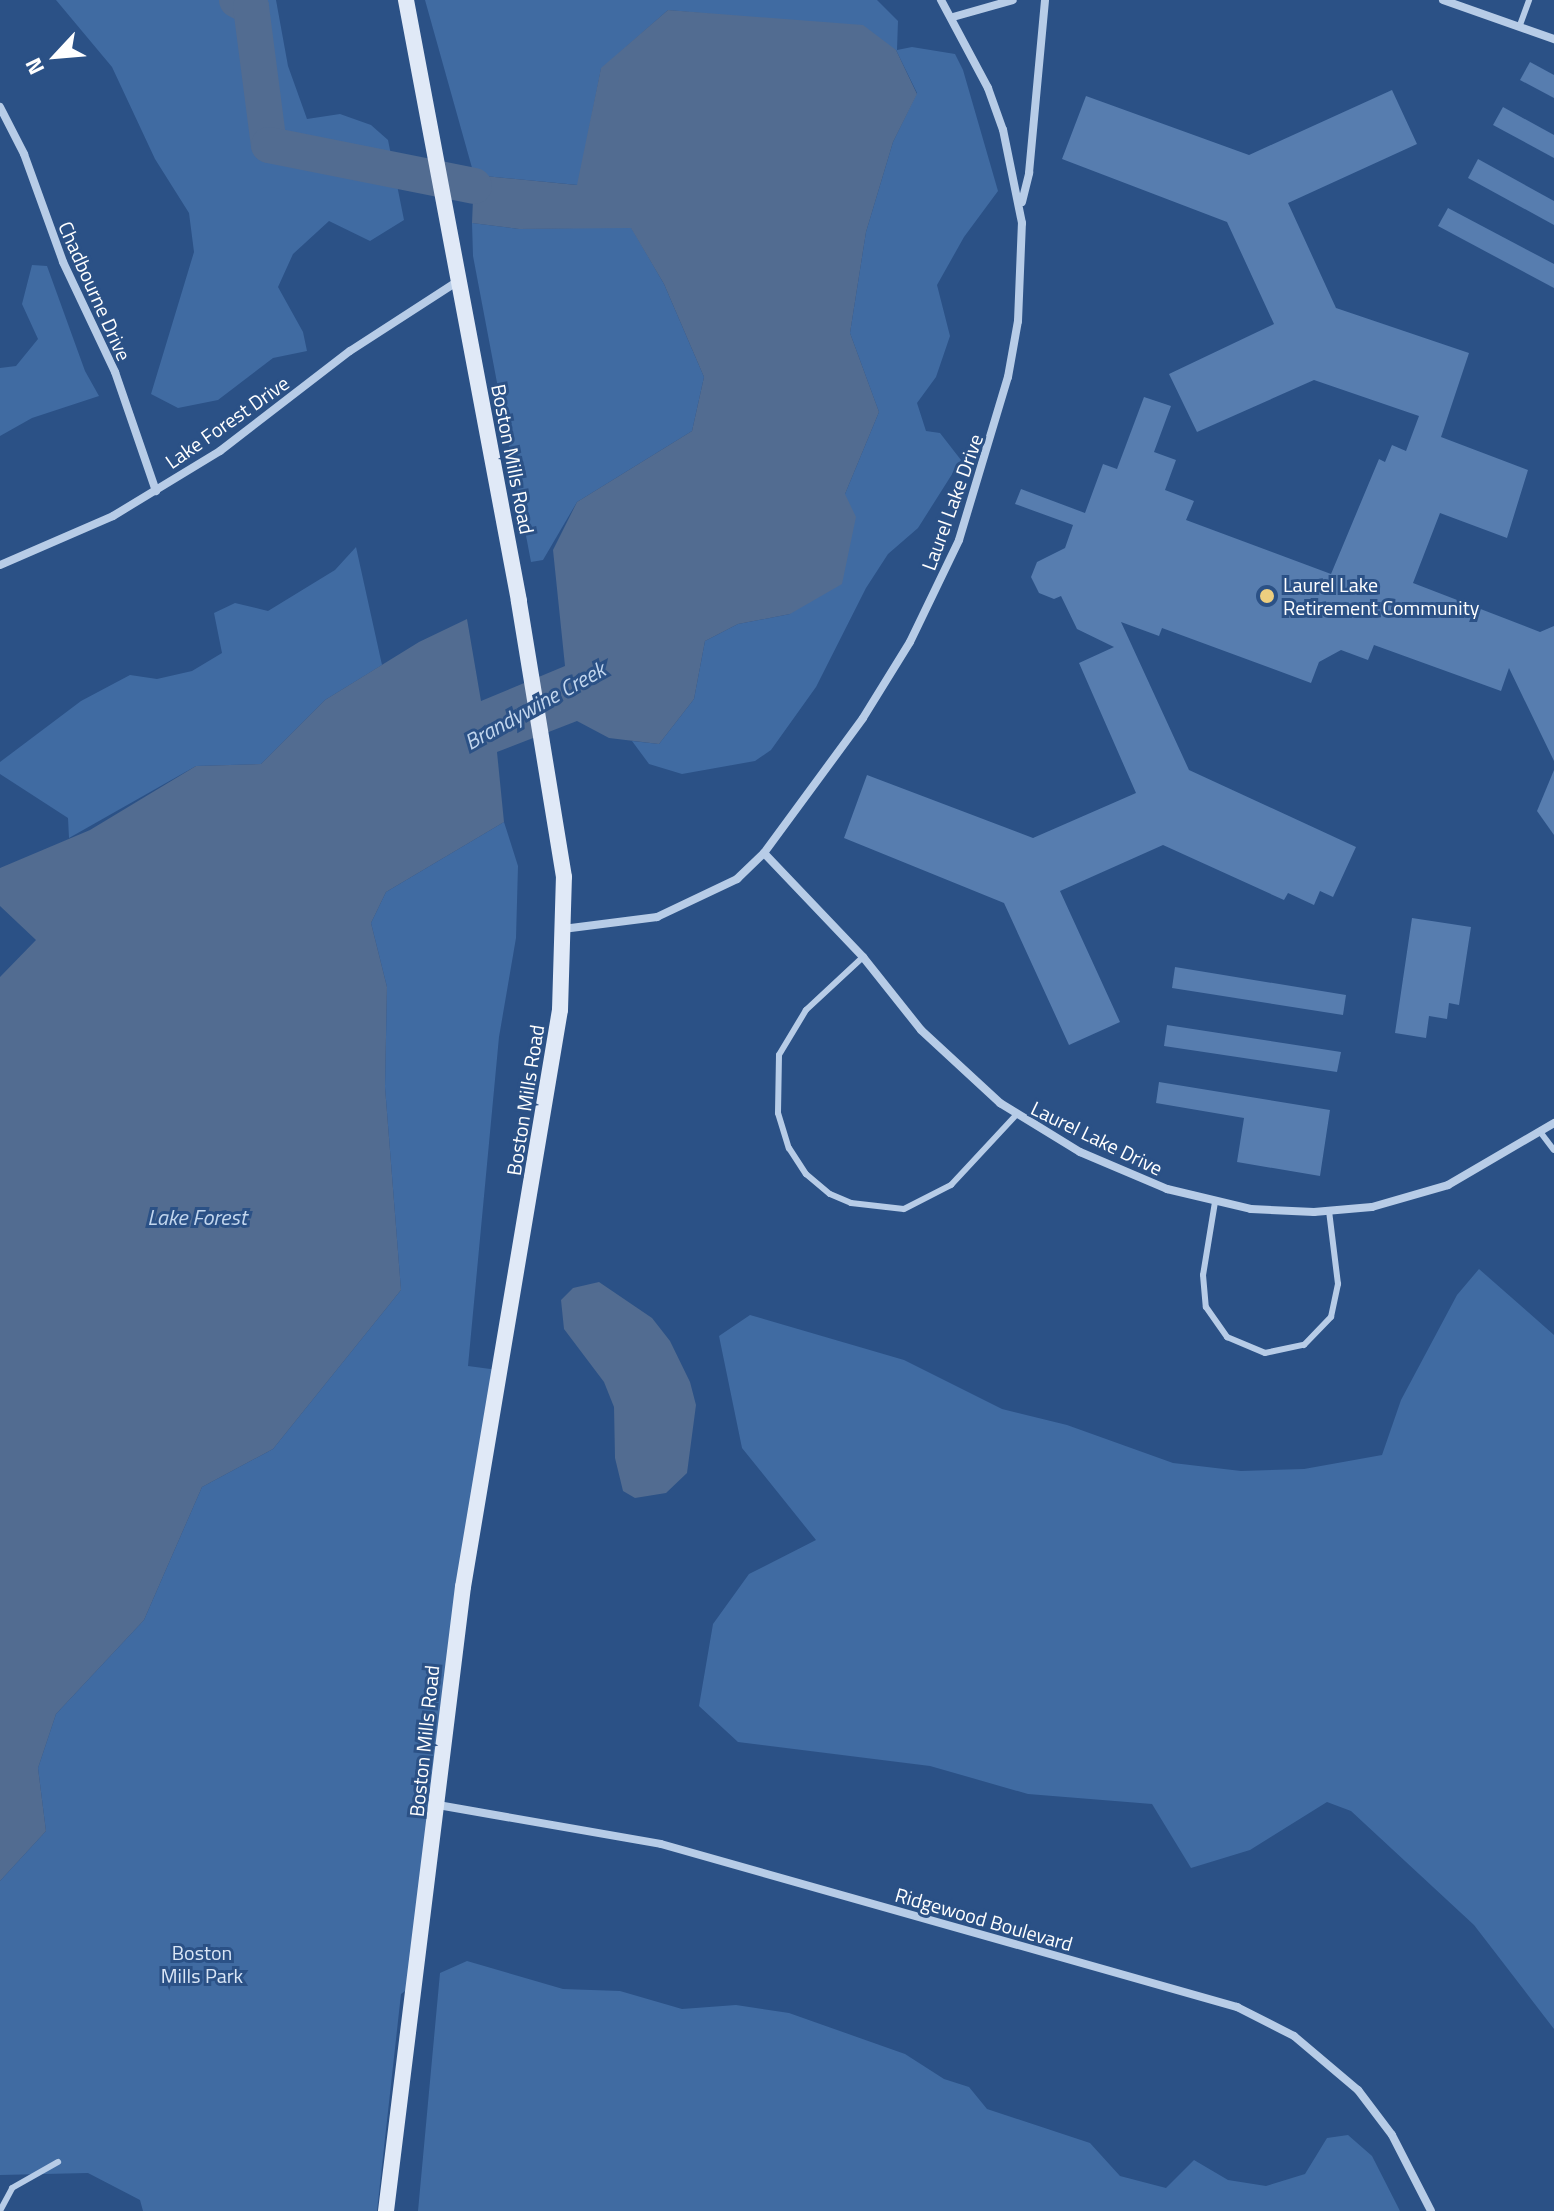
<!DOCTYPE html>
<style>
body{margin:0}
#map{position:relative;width:1554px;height:2211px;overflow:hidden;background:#2b5186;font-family:"Titillium Web",sans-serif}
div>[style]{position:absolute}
.green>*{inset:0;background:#406ba2}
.water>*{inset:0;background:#526c91}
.river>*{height:36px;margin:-18px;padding:0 18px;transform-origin:18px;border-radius:18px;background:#526c91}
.building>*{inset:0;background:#577daf}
.lane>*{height:6px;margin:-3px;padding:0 3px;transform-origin:3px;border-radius:3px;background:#b7cce7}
.street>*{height:8px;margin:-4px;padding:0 4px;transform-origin:4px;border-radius:4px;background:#b7cce7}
.secondary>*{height:16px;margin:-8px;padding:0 8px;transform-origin:8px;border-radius:8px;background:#e0e9f7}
.dots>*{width:22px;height:22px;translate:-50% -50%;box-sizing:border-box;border:4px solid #2b5186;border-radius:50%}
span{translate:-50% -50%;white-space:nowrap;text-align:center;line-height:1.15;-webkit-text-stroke:6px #2b5186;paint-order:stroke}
.street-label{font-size:20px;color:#fff}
.poi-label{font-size:20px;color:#fff}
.left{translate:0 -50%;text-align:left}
.park-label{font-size:20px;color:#dae6f6}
.water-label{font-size:22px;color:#c2d6ee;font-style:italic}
.north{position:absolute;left:16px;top:16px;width:80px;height:80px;-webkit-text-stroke:6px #2b5186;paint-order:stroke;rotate:244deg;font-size:22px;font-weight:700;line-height:32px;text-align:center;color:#fff}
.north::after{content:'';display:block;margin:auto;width:28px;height:36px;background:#fff;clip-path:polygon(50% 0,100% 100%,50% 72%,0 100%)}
</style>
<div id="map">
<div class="green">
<div style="clip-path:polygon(56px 0,276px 0,288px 66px,307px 119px,340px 114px,371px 125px,388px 140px,404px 220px,370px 241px,329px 221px,293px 254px,278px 287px,303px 332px,307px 351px,273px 358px,218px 400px,178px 408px,151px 394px,194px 252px,189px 213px,155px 159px,112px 67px)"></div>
<div style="clip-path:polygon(425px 0,877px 0,898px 21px,897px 50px,912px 47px,955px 54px,963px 70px,998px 191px,964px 237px,937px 285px,950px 336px,936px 377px,917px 403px,926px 431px,940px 433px,961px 460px,918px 528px,888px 554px,866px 588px,816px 687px,771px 750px,755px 761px,682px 774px,649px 764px,632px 741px,659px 744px,694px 699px,705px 641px,738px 624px,790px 614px,845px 494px,879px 412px,850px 333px,866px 232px,893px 142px,917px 93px,896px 50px,733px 16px,668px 10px,601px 69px,578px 185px,474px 175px)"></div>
<div style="clip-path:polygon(472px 223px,519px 229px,631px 227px,664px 284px,704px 377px,692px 431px,577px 502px,543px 560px,531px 562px,473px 256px)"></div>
<div style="clip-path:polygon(32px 265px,47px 266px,85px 371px,99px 396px,32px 418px,0 436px,0 368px,16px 366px,38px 339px,22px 304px)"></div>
<div style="clip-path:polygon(356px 547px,382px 665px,325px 700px,261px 764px,196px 766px,69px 838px,68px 818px,0 774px,0 762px,81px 701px,130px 675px,157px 679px,192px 671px,222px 653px,214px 613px,235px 603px,268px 611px,335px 570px)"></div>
<div style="clip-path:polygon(504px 822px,518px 866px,516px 938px,499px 1037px,468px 1366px,498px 1370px,415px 1984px,401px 1994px,377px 2211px,143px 2211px,140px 2200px,88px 2173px,0 2175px,0 1881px,46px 1831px,38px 1768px,56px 1714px,144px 1620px,202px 1487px,273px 1449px,401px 1290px,385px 1087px,387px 987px,371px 923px,386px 892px)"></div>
<div style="clip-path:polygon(1479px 1269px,1554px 1335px,1554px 2029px,1474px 1925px,1351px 1811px,1327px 1802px,1250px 1850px,1191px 1868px,1152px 1804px,1028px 1794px,930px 1766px,738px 1742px,699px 1706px,713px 1624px,749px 1574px,816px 1540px,742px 1448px,719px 1336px,750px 1315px,904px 1360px,1002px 1409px,1067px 1425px,1173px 1463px,1241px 1471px,1304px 1469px,1382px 1455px,1401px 1400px,1457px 1295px)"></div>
<div style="clip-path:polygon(467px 1961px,563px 1989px,620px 1991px,682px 2009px,736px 2005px,789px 2013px,905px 2054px,944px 2079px,969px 2087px,987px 2109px,1090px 2143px,1120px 2176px,1166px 2188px,1194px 2160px,1228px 2180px,1266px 2186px,1305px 2174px,1327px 2138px,1348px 2135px,1372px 2156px,1400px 2211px,418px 2211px,440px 1973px)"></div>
</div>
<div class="water">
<div style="clip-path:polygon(668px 10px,863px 25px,896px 50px,917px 94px,893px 142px,866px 232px,850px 333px,879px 412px,845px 494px,856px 517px,842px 584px,790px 614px,738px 624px,705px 641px,694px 699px,659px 744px,609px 738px,577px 721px,497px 752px,504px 822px,386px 892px,371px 923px,387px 987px,385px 1087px,401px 1290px,273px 1449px,202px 1487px,144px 1620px,56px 1714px,38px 1768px,46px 1831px,0 1881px,0 977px,36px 940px,0 906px,0 868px,90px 830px,196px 766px,261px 764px,325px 700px,419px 642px,467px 619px,481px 701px,565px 666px,553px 550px,577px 502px,692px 431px,704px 377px,664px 284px,631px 228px,519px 229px,472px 223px,474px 175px,577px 185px,601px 68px)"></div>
<div style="clip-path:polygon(599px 1282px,652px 1318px,670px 1341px,690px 1382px,696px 1405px,687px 1473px,666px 1493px,635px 1498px,623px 1491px,615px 1458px,614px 1407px,604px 1382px,564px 1329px,561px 1300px,573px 1288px)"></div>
</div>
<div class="river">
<div style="left:237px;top:0;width:16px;rotate:27deg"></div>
<div style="left:251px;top:7px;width:139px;rotate:82.6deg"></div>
<div style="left:269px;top:145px;width:209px;rotate:11.3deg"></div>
</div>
<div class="building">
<div style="clip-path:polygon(1530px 62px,1554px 75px,1554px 98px,1520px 80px)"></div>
<div style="clip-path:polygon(1392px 90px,1417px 144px,1288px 203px,1336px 308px,1469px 353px,1441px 437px,1528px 470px,1507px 538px,1440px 513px,1413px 583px,1540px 632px,1554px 626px,1554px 761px,1509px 668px,1501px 691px,1374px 645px,1368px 660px,1341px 650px,1319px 662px,1311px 683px,1162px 628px,1159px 636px,1121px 622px,1189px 770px,1356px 847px,1333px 897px,1320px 891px,1314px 905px,1288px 893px,1284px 900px,1163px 845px,1060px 891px,1120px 1022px,1069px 1045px,1004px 903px,844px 838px,867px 775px,1033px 838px,1136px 793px,1079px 663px,1114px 647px,1077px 629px,1061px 596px,1054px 599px,1039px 593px,1031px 577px,1037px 562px,1065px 548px,1073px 525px,1015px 504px,1021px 489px,1085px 513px,1103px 464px,1117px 469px,1144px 397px,1171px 406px,1154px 452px,1176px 460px,1165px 490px,1194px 501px,1186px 520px,1331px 574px,1379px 459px,1385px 462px,1392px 445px,1406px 451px,1419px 416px,1314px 380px,1197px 432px,1169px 374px,1274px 324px,1227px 222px,1062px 159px,1086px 96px,1249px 155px)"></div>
<div style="clip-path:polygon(1503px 107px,1554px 135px,1554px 158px,1493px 125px)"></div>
<div style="clip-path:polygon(1478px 159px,1554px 201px,1554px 225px,1468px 178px)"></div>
<div style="clip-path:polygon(1448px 208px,1554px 264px,1554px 288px,1438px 226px)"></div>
<div style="clip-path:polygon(1554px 770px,1554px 835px,1537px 811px)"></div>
<div style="clip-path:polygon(1412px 918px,1471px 927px,1459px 1005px,1449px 1003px,1447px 1019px,1429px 1016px,1426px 1038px,1395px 1033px)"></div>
<div style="clip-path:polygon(1175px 967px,1346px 995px,1343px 1015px,1172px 988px)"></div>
<div style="clip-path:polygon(1167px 1025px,1341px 1052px,1337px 1072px,1164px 1046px)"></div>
<div style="clip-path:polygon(1159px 1082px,1330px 1110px,1320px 1176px,1237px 1162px,1244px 1118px,1156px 1103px)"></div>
</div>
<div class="lane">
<div style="left:1520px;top:25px;width:27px;rotate:-70deg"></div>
<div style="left:863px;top:957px;width:78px;rotate:137.1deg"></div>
<div style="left:806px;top:1010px;width:52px;rotate:121deg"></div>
<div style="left:779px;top:1055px;width:58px;rotate:91deg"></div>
<div style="left:778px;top:1113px;width:37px;rotate:73deg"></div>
<div style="left:789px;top:1148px;width:31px;rotate:57deg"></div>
<div style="left:806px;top:1174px;width:31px;rotate:40deg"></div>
<div style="left:830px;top:1194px;width:23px;rotate:23deg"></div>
<div style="left:851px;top:1203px;width:53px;rotate:6.5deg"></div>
<div style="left:904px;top:1209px;width:53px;rotate:-27.1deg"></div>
<div style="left:951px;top:1185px;width:96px;rotate:-47.1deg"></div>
<div style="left:1541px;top:1133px;width:21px;rotate:53deg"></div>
<div style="left:1215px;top:1202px;width:74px;rotate:99.3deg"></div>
<div style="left:1203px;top:1275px;width:32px;rotate:85deg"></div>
<div style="left:1206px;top:1307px;width:37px;rotate:55deg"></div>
<div style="left:1227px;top:1337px;width:41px;rotate:22.8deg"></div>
<div style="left:1265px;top:1353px;width:40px;rotate:-12deg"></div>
<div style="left:1304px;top:1345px;width:39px;rotate:-46deg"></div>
<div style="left:1331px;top:1317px;width:34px;rotate:-78deg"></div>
<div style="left:1338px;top:1284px;width:74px;rotate:-97deg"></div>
<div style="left:0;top:2211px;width:26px;rotate:-62deg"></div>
<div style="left:12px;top:2188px;width:53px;rotate:-29.5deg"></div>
</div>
<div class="street">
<div style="left:1443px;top:0;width:118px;rotate:19.4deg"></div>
<div style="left:953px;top:17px;width:62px;rotate:-15.8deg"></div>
<div style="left:0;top:107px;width:53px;rotate:62.9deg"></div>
<div style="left:24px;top:154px;width:115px;rotate:70.1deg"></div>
<div style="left:63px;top:262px;width:122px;rotate:64.7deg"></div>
<div style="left:115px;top:372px;width:126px;rotate:71deg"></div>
<div style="left:1022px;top:202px;width:30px;rotate:-76deg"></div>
<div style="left:1029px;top:173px;width:174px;rotate:-84.7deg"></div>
<div style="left:0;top:565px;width:123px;rotate:-23.4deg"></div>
<div style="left:113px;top:516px;width:125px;rotate:-31.3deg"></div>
<div style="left:220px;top:451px;width:164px;rotate:-37.6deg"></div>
<div style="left:350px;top:351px;width:129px;rotate:-32.9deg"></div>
<div style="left:764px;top:853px;width:144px;rotate:46.4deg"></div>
<div style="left:863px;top:957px;width:93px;rotate:51.5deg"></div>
<div style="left:921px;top:1030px;width:108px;rotate:42.7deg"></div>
<div style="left:1000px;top:1103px;width:94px;rotate:31.5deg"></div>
<div style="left:1080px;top:1152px;width:95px;rotate:23deg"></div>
<div style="left:1167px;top:1189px;width:86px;rotate:13.4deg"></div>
<div style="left:1251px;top:1209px;width:63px;rotate:2.7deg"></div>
<div style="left:1314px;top:1212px;width:58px;rotate:-4.9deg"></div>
<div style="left:1372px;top:1207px;width:79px;rotate:-16.1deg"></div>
<div style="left:1448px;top:1185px;width:123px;rotate:-30.3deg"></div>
<div style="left:563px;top:929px;width:95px;rotate:-7.3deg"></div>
<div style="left:657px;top:917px;width:89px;rotate:-25.4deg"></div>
<div style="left:737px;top:879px;width:37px;rotate:-44deg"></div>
<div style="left:764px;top:853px;width:167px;rotate:-53.7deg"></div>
<div style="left:863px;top:718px;width:89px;rotate:-58.3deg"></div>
<div style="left:910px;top:642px;width:113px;rotate:-64.3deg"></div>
<div style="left:959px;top:540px;width:170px;rotate:-73.3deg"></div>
<div style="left:1008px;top:377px;width:57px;rotate:-79.9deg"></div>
<div style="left:1018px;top:321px;width:98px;rotate:-87.7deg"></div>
<div style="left:1022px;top:223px;width:95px;rotate:-101.5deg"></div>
<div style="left:1003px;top:130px;width:45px;rotate:-109.7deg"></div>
<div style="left:988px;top:88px;width:100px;rotate:-118.1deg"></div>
<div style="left:438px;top:1805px;width:226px;rotate:9.9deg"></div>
<div style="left:661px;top:1844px;width:599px;rotate:15.8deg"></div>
<div style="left:1237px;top:2007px;width:64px;rotate:27deg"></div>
<div style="left:1294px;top:2036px;width:84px;rotate:40.2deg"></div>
<div style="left:1358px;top:2090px;width:56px;rotate:52.9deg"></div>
<div style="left:1392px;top:2135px;width:85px;rotate:62.8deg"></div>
</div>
<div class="secondary">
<div style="left:386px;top:2211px;width:629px;rotate:-82.97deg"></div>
<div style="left:463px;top:1587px;width:585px;rotate:-80.46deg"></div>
<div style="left:560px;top:1010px;width:133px;rotate:-88.3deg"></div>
<div style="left:564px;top:877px;width:280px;rotate:-99.3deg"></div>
<div style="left:519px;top:601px;width:612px;rotate:-100.65deg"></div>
</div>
<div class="dots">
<div style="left:1267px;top:596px;background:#edce7f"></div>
</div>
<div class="street-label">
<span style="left:95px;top:291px;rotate:66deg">Chadbourne Drive</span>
<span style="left:227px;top:422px;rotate:-35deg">Lake Forest Drive</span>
<span style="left:513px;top:459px;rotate:79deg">Boston Mills Road</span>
<span style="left:952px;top:502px;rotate:-70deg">Laurel Lake Drive</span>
<span style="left:525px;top:1100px;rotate:-81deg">Boston Mills Road</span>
<span style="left:1097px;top:1138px;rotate:26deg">Laurel Lake Drive</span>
<span style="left:424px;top:1741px;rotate:-84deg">Boston Mills Road</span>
<span style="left:984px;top:1919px;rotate:16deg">Ridgewood Boulevard</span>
</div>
<div class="poi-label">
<span class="left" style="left:1283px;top:596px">Laurel Lake<br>Retirement Community</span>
</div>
<div class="park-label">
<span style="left:202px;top:1964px">Boston<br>Mills Park</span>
</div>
<div class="water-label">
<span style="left:535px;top:706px;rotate:-29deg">Brandywine Creek</span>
<span style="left:197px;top:1218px">Lake Forest</span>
</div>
<div class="north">N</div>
</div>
